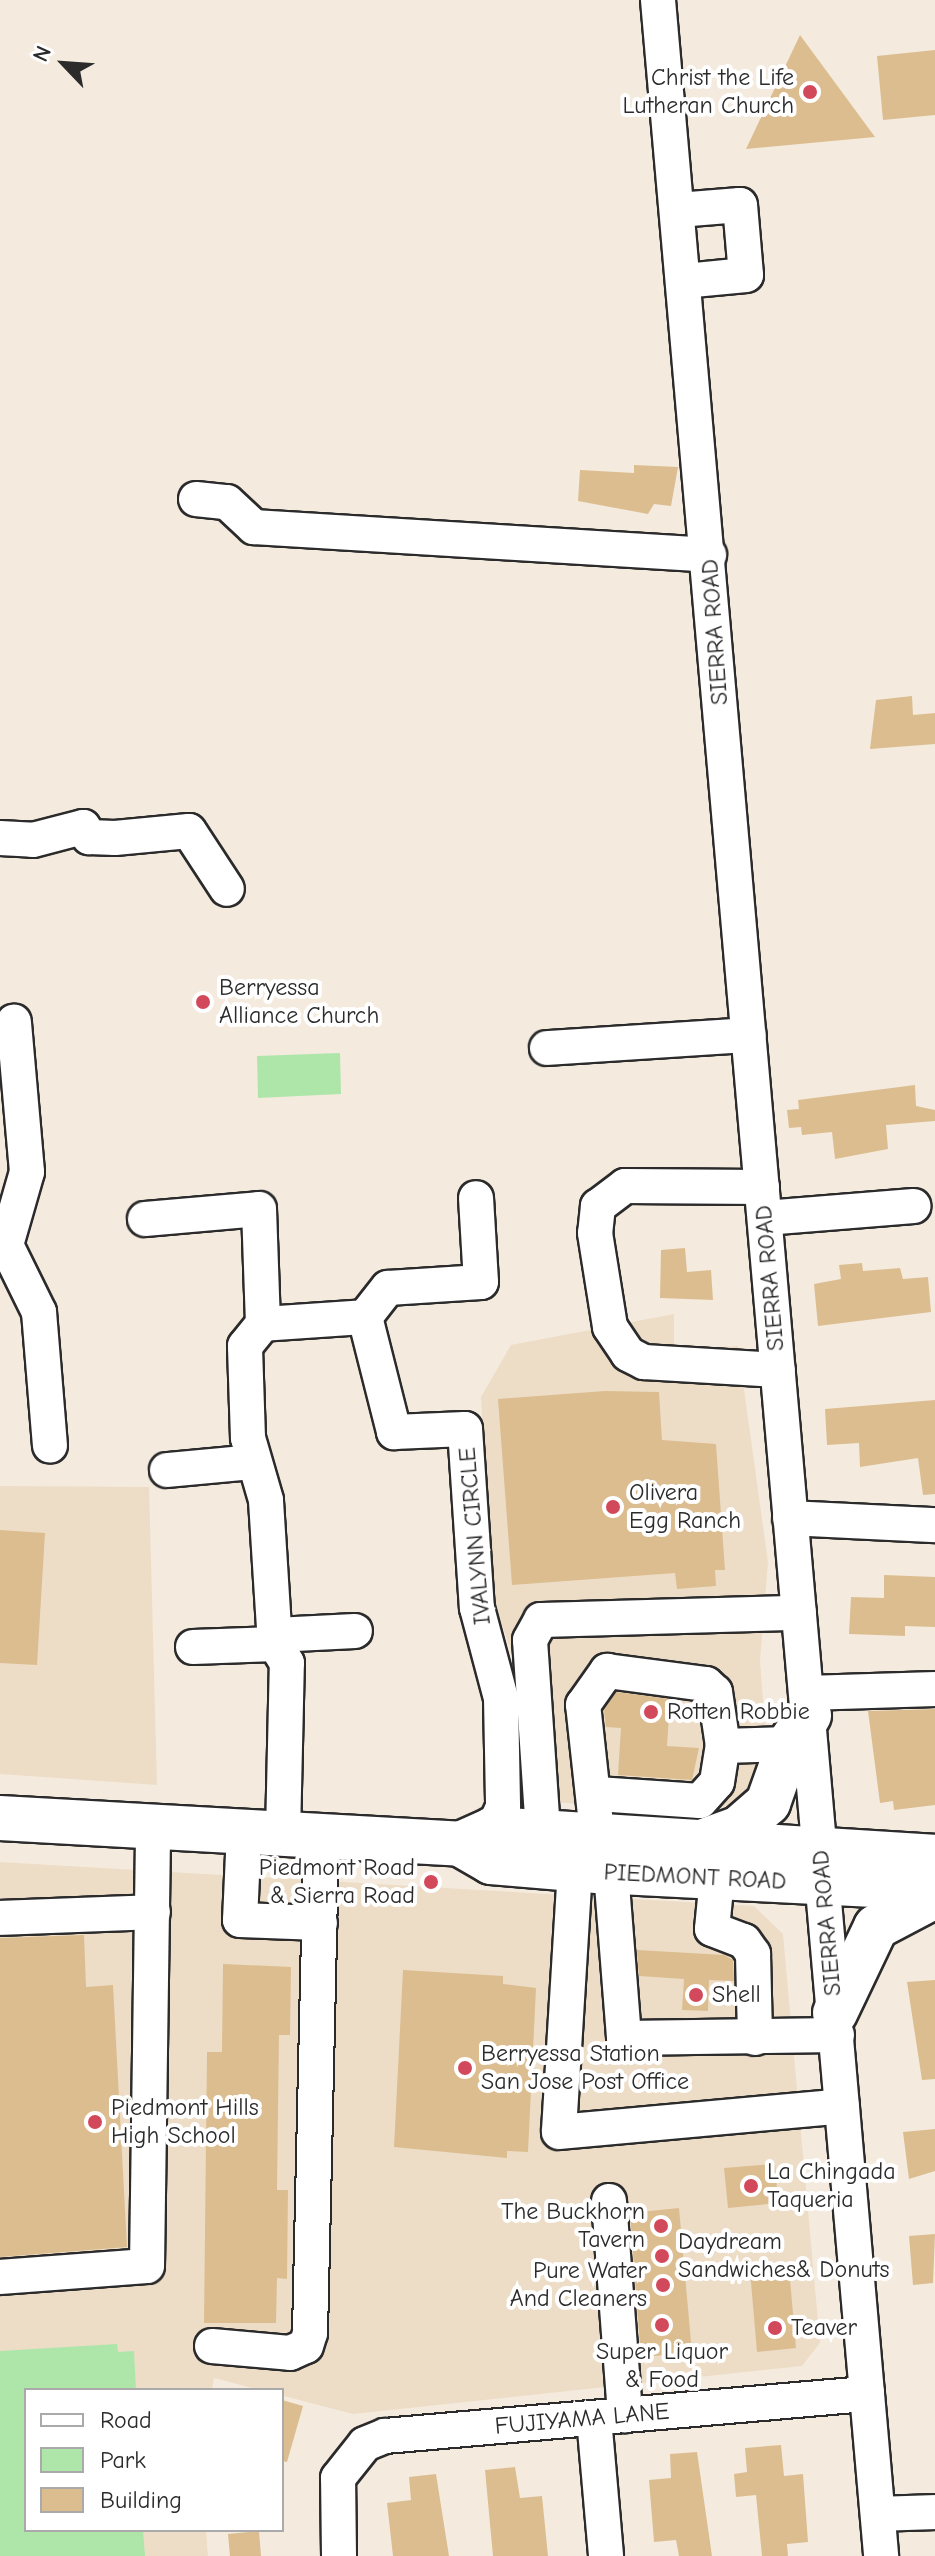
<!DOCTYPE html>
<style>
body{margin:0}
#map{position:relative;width:935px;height:2556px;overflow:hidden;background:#f4ebde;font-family:"Comic Neue",sans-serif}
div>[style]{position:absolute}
.built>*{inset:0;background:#edddc7}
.green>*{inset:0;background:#aee6aa}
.building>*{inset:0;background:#dcbd90}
.roads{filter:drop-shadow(2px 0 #2b2b2b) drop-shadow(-2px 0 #2b2b2b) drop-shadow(0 2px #2b2b2b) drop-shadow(0 -2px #2b2b2b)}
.minor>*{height:34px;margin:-17px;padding:0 17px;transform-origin:17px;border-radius:17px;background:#fff}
.major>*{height:44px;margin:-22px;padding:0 22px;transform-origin:22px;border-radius:22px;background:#fff}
.dots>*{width:22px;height:22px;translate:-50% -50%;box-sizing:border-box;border:4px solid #fff;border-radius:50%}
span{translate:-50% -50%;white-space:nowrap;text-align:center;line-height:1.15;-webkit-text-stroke:8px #fff;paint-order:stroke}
.poi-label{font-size:24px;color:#2b2b2b}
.right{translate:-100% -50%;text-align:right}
.left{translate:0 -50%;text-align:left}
.street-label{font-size:24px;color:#2b2b2b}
.legend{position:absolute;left:24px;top:2388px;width:260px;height:144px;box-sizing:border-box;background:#fff;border:2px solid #aaa;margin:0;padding:10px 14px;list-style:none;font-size:24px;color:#2b2b2b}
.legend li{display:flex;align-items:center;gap:16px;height:40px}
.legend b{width:40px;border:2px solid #aaa}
.north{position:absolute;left:24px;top:24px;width:80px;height:80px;-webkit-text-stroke:6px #fff;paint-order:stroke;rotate:295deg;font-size:22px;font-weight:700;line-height:32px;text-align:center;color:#2b2b2b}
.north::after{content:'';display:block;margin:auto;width:28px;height:36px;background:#2b2b2b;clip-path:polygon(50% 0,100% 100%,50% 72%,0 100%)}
</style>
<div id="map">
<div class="built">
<div style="clip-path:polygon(674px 1314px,674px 1350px,738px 1346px,768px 1562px,760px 1661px,767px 1751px,748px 1797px,707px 1813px,524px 1800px,511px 1650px,491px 1594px,481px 1397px,511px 1345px)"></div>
<div style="clip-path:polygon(0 1486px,149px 1487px,157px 1785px,0 1774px)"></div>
<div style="clip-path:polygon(0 1862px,754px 1906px,783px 1934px,820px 2343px,802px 2366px,353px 2414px,214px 2378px,212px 2390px,26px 2390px,26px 2530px,206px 2530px,208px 2556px,0 2556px)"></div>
</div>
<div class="green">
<div style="clip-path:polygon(340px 1053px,341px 1094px,258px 1098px,257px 1056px)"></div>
<div style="clip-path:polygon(117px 2344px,118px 2352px,134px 2351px,136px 2390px,26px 2390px,26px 2530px,143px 2530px,145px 2556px,0 2556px,0 2351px)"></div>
</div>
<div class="building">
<div style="clip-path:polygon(800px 35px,875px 137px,746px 149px)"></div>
<div style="clip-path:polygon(935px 50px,935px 115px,883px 120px,877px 56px)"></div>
<div style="clip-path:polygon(634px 465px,678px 467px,671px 506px,654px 504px,648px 514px,578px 501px,580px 470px,634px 473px)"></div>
<div style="clip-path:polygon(912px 696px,913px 715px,935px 713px,935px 744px,870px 749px,876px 700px)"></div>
<div style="clip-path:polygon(915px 1085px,916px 1106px,935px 1110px,935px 1121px,886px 1125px,888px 1149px,835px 1159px,832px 1132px,802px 1135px,801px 1127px,789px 1128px,787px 1110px,799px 1109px,798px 1100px)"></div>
<div style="clip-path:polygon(685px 1248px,687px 1272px,711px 1270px,713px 1300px,660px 1298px,661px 1250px)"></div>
<div style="clip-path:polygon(862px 1263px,863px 1271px,900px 1268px,903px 1279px,928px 1277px,931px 1312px,818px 1326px,814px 1284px,841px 1279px,839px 1265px)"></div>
<div style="clip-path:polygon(605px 1391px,659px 1392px,662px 1440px,716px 1444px,725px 1570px,715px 1570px,716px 1586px,677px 1589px,675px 1573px,512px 1585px,498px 1399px)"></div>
<div style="clip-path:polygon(935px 1400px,935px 1494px,923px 1495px,918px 1458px,860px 1467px,859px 1443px,827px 1445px,825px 1409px)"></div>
<div style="clip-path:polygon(0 1530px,45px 1533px,37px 1665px,0 1663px)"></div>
<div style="clip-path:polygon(884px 1575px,935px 1577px,935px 1627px,905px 1626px,905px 1636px,849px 1634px,851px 1597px,884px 1598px)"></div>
<div style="clip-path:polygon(616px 1692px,670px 1699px,667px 1746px,699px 1748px,692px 1780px,618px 1775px,621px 1728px,606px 1727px,604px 1710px)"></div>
<div style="clip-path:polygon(935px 1709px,935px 1805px,894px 1810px,893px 1801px,880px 1803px,868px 1711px)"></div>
<div style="clip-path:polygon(84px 1935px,86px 1987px,113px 1985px,127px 2247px,0 2257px,0 1938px)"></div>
<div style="clip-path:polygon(637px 1950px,724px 1955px,733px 1960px,734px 1981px,709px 1980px,708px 2011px,682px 2010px,684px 1979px,639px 1976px)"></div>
<div style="clip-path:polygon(223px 1964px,291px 1967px,290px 2035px,279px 2035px,277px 2190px,288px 2190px,287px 2279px,277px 2278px,276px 2323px,204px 2323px,207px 2052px,222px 2052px)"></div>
<div style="clip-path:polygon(403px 1970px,503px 1976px,503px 1984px,536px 1988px,528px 2152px,507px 2151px,507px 2158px,394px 2147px)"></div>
<div style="clip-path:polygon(935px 1980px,935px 2079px,922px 2080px,907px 1982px)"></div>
<div style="clip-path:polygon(935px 2129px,935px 2171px,909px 2179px,903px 2132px)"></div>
<div style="clip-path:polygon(775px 2164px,778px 2203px,728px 2208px,724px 2168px)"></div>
<div style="clip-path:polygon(679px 2208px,692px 2353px,641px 2357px,630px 2213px)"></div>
<div style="clip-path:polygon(935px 2234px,933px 2283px,913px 2285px,909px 2236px)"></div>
<div style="clip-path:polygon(789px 2268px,796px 2348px,757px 2352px,750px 2271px)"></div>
<div style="clip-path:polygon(282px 2400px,303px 2406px,287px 2462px,282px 2461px)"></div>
<div style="clip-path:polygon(781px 2445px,784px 2476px,803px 2474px,808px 2542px,787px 2544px,788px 2556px,762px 2556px,756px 2495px,736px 2497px,734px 2474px,747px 2472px,745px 2448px)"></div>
<div style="clip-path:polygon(697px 2452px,712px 2556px,679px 2556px,676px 2540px,654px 2542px,649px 2480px,671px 2478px,670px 2454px)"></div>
<div style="clip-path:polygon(515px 2467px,520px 2498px,542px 2496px,548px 2556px,493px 2556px,485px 2470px)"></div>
<div style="clip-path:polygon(436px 2474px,449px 2556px,393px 2556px,387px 2503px,411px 2500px,409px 2477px)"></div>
<div style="clip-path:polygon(259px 2531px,261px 2556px,230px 2556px,228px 2534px)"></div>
</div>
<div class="roads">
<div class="minor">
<div style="left:658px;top:0;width:2566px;rotate:85.01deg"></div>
<div style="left:678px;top:210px;width:62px;rotate:-4.6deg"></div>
<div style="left:740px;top:205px;width:70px;rotate:85.1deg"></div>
<div style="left:746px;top:275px;width:61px;rotate:174.4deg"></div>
<div style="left:196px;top:499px;width:31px;rotate:6deg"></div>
<div style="left:227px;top:502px;width:37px;rotate:43deg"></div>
<div style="left:254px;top:527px;width:456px;rotate:3.5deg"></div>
<div style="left:0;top:838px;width:33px;rotate:3deg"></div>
<div style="left:33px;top:840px;width:52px;rotate:-14.6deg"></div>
<div style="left:83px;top:827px;width:12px;rotate:59deg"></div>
<div style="left:89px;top:837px;width:26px;rotate:2deg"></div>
<div style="left:115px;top:838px;width:74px;rotate:-5.4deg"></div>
<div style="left:189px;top:831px;width:69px;rotate:56.8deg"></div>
<div style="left:547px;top:1048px;width:202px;rotate:-3.7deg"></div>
<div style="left:762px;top:1187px;width:137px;rotate:-179.6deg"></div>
<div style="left:625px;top:1186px;width:34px;rotate:143deg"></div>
<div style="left:598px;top:1206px;width:27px;rotate:96deg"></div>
<div style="left:595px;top:1233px;width:95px;rotate:80.9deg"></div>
<div style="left:610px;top:1327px;width:32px;rotate:56deg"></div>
<div style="left:628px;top:1354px;width:18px;rotate:27deg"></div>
<div style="left:644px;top:1362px;width:134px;rotate:3.4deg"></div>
<div style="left:765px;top:1218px;width:149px;rotate:-4.6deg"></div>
<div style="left:145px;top:1219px;width:114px;rotate:-5deg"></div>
<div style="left:259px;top:1209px;width:115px;rotate:88deg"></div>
<div style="left:6px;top:1245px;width:76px;rotate:-74deg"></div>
<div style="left:27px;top:1172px;width:151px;rotate:-95deg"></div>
<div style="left:6px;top:1245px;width:75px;rotate:63.8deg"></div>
<div style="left:39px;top:1312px;width:134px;rotate:85.3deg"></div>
<div style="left:365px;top:1317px;width:119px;rotate:75.8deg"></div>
<div style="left:394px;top:1432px;width:71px;rotate:-2.4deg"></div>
<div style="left:465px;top:1429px;width:179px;rotate:86.2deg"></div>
<div style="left:477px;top:1608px;width:93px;rotate:75.1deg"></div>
<div style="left:501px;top:1698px;width:109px;rotate:88.9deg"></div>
<div style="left:503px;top:1807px;width:24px;rotate:114deg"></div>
<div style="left:365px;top:1317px;width:37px;rotate:-52deg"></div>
<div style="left:388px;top:1288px;width:93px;rotate:-3.7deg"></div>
<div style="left:481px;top:1282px;width:84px;rotate:-93.4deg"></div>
<div style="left:167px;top:1470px;width:87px;rotate:-5.3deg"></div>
<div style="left:790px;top:1518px;width:145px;rotate:2.8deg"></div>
<div style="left:275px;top:1635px;width:80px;rotate:-2.9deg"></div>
<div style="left:193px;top:1647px;width:82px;rotate:-2.1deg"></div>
<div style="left:807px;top:1693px;width:128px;rotate:-1.8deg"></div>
<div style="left:597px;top:1794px;width:103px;rotate:3.9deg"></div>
<div style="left:700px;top:1801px;width:25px;rotate:-48deg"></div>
<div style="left:717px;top:1782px;width:36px;rotate:-81deg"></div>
<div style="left:543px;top:1831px;width:191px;rotate:-93.9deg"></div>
<div style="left:530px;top:1640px;width:23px;rotate:-61deg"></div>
<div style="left:541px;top:1620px;width:258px;rotate:-1.6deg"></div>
<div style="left:244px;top:1832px;width:88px;rotate:92.6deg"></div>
<div style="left:240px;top:1920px;width:80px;rotate:2.1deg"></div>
<div style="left:597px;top:1833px;width:129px;rotate:-96.2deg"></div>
<div style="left:583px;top:1705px;width:42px;rotate:-54.8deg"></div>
<div style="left:607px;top:1671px;width:100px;rotate:7.5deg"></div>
<div style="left:706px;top:1684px;width:12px;rotate:42deg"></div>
<div style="left:715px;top:1692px;width:55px;rotate:81.6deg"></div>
<div style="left:723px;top:1746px;width:66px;rotate:-1.7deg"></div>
<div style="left:283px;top:1834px;width:171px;rotate:-88.7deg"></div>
<div style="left:287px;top:1663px;width:22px;rotate:-122deg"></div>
<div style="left:275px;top:1644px;width:144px;rotate:-93.6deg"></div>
<div style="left:266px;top:1500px;width:65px;rotate:-106.2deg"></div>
<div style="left:248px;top:1438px;width:92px;rotate:-91.9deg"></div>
<div style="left:245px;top:1346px;width:28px;rotate:-51deg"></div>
<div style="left:263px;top:1324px;width:102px;rotate:-3.9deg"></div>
<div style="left:575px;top:1869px;width:263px;rotate:93.5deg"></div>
<div style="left:559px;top:2132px;width:284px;rotate:-5.2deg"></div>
<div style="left:611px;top:1872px;width:167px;rotate:85.5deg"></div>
<div style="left:624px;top:2038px;width:213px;rotate:-0.8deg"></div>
<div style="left:717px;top:1878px;width:51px;rotate:95.6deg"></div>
<div style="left:712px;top:1929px;width:34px;rotate:21deg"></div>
<div style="left:744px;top:1941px;width:16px;rotate:55deg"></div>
<div style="left:753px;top:1954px;width:84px;rotate:88.6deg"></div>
<div style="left:0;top:1918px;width:153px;rotate:-2.2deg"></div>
<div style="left:609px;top:2201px;width:215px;rotate:85.7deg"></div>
<div style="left:0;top:2277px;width:147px;rotate:-4.3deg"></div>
<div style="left:147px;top:2266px;width:439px;rotate:-89.2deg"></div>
<div style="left:212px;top:2346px;width:78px;rotate:5.1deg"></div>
<div style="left:290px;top:2353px;width:17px;rotate:-24deg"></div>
<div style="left:306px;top:2346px;width:14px;rotate:-73deg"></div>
<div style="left:310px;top:2333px;width:496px;rotate:-88.7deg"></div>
<div style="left:594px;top:2418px;width:139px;rotate:85deg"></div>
<div style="left:878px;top:2514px;width:57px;rotate:-2deg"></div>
<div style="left:339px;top:2556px;width:78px;rotate:-90.7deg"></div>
<div style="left:338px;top:2478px;width:43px;rotate:-51.5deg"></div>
<div style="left:365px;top:2444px;width:22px;rotate:-22deg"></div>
<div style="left:385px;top:2436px;width:484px;rotate:-5deg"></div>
</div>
<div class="major">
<div style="left:0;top:1818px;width:461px;rotate:3.2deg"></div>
<div style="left:460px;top:1844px;width:36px;rotate:30deg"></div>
<div style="left:491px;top:1862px;width:107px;rotate:4.8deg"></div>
<div style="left:598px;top:1871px;width:337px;rotate:2.9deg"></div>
<div style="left:707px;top:1840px;width:33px;rotate:-20deg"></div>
<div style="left:738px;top:1829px;width:40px;rotate:-41deg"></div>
<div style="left:768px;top:1803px;width:63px;rotate:-70.4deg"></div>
<div style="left:789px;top:1744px;width:35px;rotate:-55deg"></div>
<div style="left:460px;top:1844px;width:36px;rotate:-24deg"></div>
<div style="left:493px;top:1829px;width:443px;rotate:3.6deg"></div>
<div style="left:835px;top:2013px;width:95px;rotate:-64.5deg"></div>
<div style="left:876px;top:1927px;width:67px;rotate:-27.7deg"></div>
</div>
</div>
<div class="dots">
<div style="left:810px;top:92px;background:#d1495b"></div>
<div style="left:203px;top:1002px;background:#d1495b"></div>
<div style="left:613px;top:1507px;background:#d1495b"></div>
<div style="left:651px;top:1712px;background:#d1495b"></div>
<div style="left:431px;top:1882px;background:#d1495b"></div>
<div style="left:696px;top:1995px;background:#d1495b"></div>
<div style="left:465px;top:2068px;background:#d1495b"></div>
<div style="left:95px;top:2122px;background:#d1495b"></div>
<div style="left:751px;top:2186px;background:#d1495b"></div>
<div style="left:661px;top:2226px;background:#d1495b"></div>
<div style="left:662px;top:2256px;background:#d1495b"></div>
<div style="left:663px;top:2285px;background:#d1495b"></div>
<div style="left:662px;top:2325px;background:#d1495b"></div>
<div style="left:775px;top:2328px;background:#d1495b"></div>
</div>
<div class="poi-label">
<span class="right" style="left:794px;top:92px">Christ the Life<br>Lutheran Church</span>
<span class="left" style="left:219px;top:1002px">Berryessa<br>Alliance Church</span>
<span class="left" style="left:629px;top:1507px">Olivera<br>Egg Ranch</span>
<span class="left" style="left:667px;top:1712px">Rotten Robbie</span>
<span class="right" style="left:415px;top:1882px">Piedmont Road<br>&amp; Sierra Road</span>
<span class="left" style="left:712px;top:1995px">Shell</span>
<span class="left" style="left:481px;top:2068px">Berryessa Station<br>San Jose Post Office</span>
<span class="left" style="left:111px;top:2122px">Piedmont Hills<br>High School</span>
<span class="left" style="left:767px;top:2186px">La Chingada<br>Taqueria</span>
<span class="right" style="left:645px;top:2226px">The Buckhorn<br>Tavern</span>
<span class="left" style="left:678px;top:2256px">Daydream<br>Sandwiches&amp; Donuts</span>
<span class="right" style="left:647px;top:2285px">Pure Water<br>And Cleaners</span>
<span class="left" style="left:791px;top:2328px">Teaver</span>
<span style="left:662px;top:2366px">Super Liquor<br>&amp; Food</span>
</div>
<div class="street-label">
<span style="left:715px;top:632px;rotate:-94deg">SIERRA ROAD</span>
<span style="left:770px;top:1278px;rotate:-95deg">SIERRA ROAD</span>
<span style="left:475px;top:1536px;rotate:-95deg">IVALYNN CIRCLE</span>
<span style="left:695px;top:1877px;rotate:3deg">PIEDMONT ROAD</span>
<span style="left:827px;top:1923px;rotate:-95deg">SIERRA ROAD</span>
<span style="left:582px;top:2419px;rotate:-5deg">FUJIYAMA LANE</span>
</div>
<ul class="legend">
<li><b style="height:10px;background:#fff"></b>Road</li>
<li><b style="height:22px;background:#aee6aa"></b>Park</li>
<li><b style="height:22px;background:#dcbd90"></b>Building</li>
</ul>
<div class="north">N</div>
</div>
